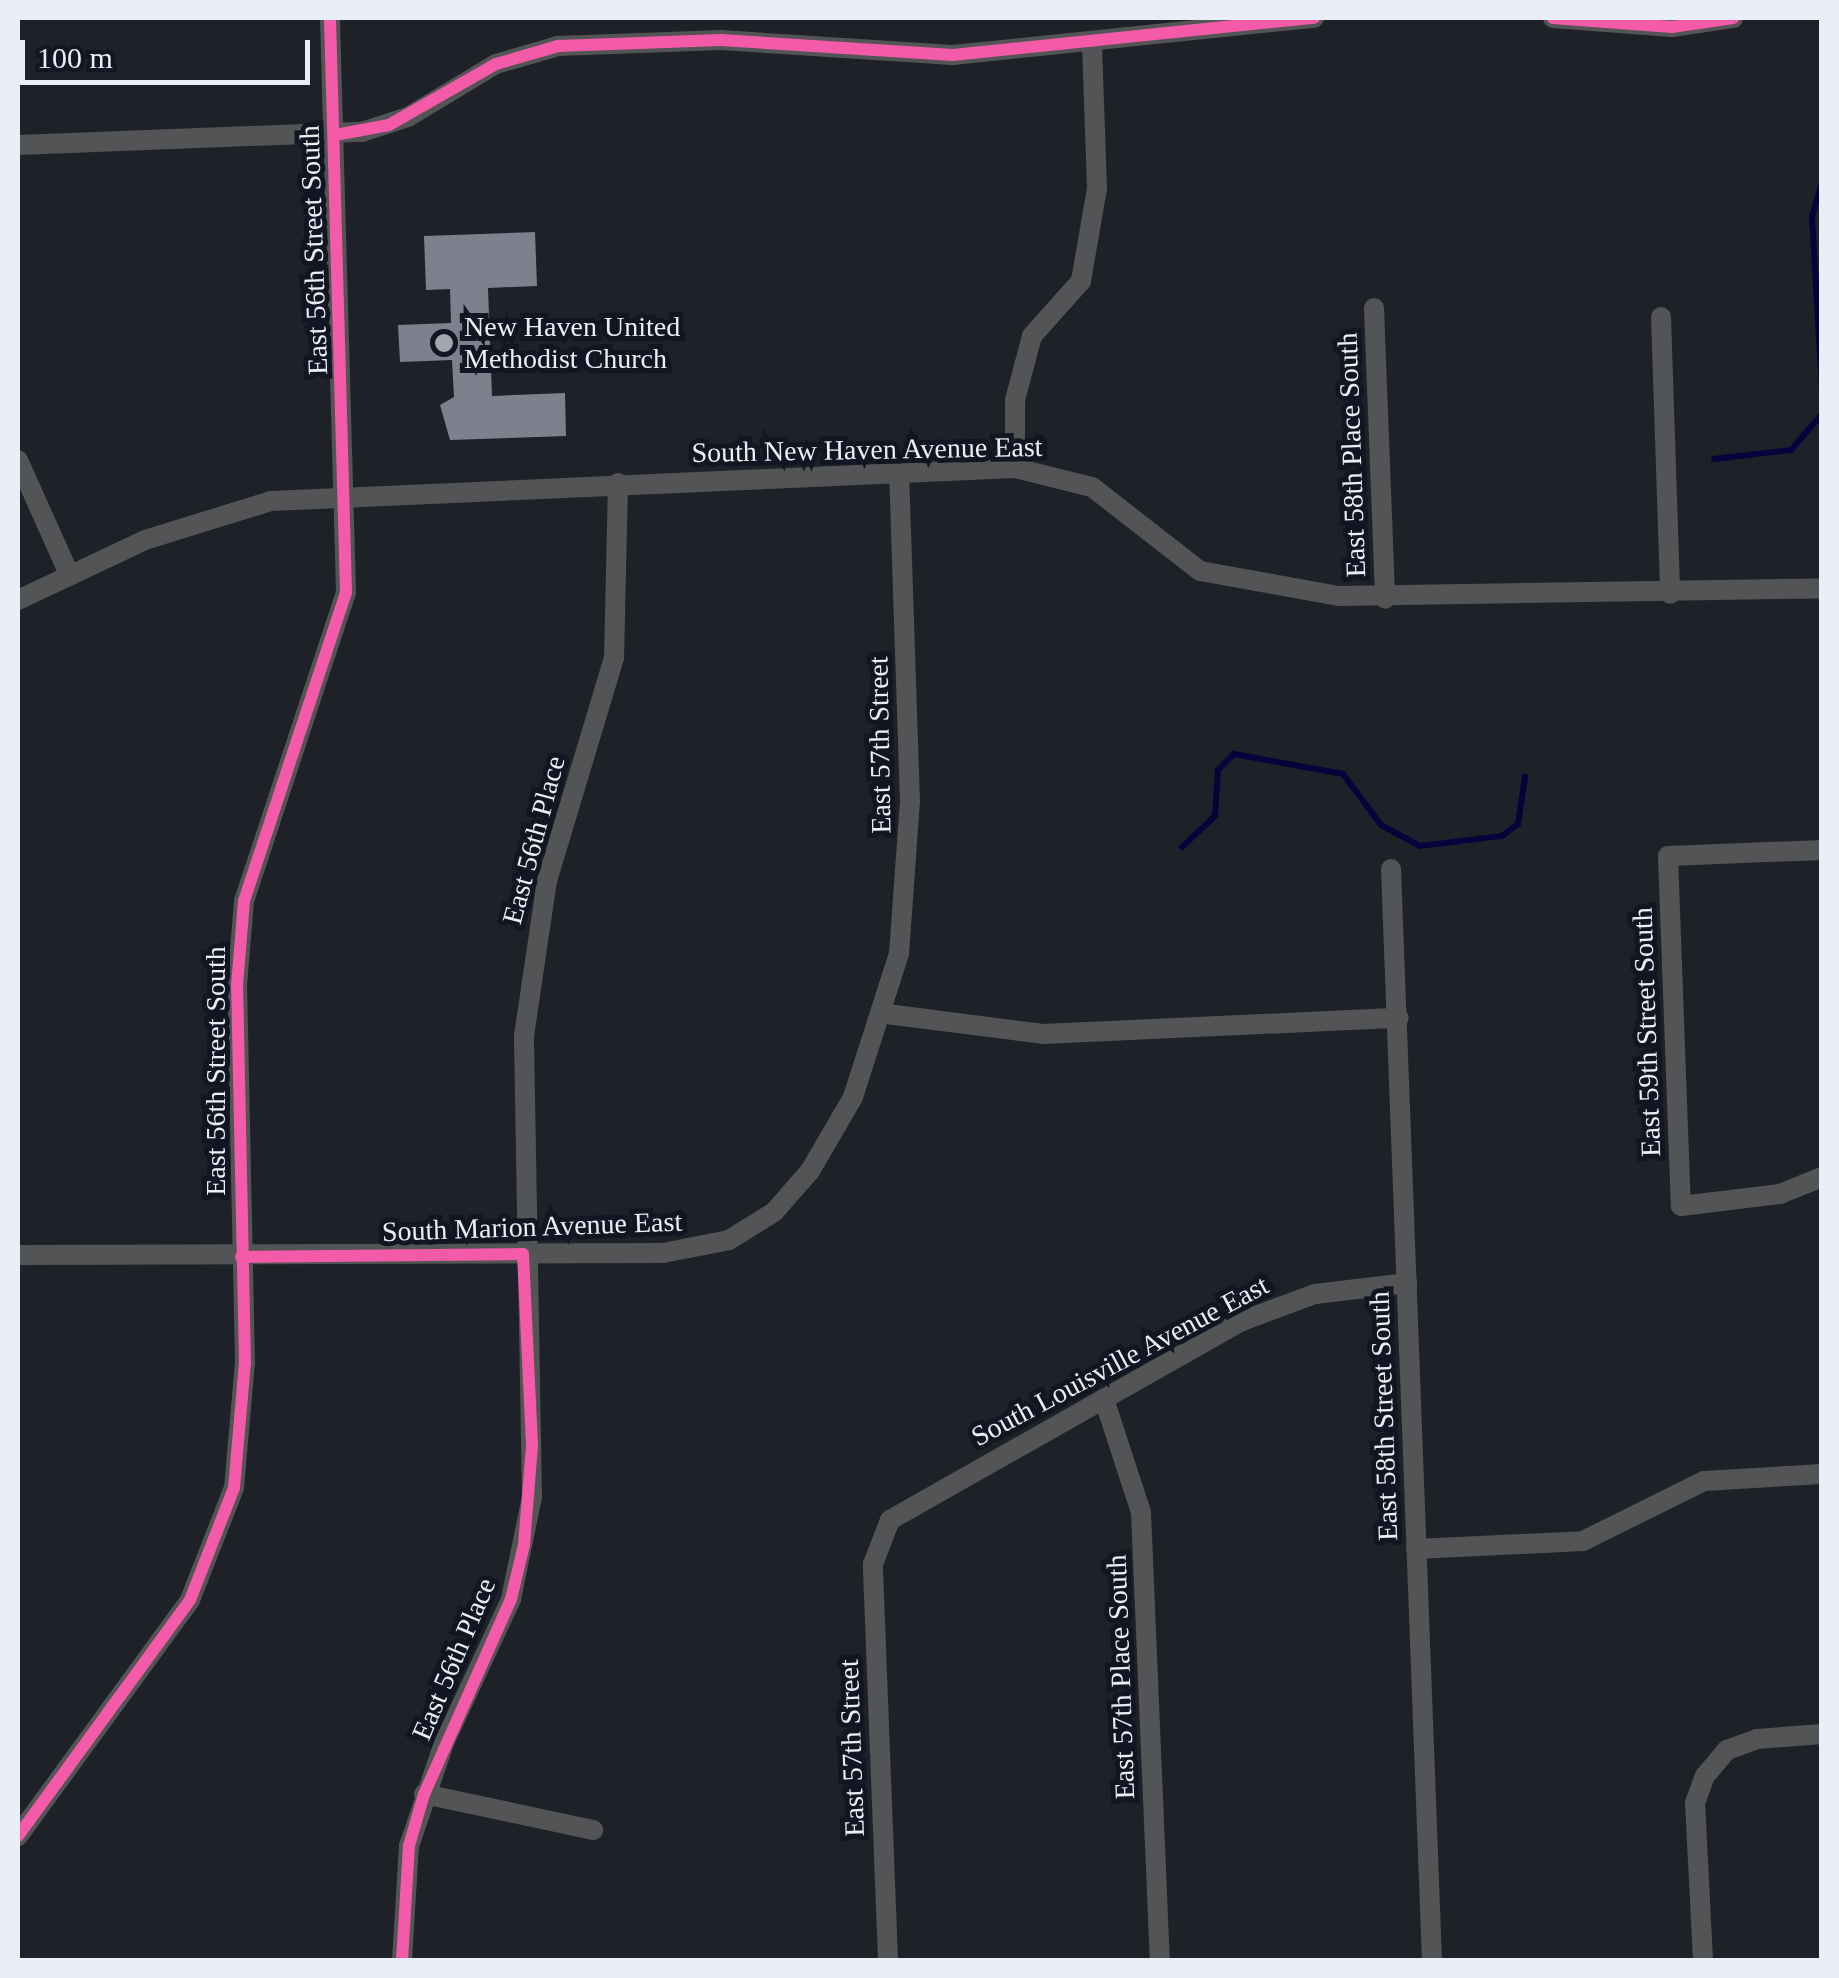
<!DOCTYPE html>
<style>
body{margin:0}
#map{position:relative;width:1839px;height:1978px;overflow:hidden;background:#1e2128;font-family:Georgia,serif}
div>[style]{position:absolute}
.stream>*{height:6px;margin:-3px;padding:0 3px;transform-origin:3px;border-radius:3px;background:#05033c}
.building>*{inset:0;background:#7d818e}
.minor>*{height:20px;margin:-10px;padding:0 10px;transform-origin:10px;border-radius:10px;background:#535455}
.cycleway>*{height:12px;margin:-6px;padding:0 6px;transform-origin:6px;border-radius:6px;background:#f35aa7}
.dots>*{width:28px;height:28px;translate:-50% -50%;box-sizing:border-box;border:5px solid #111622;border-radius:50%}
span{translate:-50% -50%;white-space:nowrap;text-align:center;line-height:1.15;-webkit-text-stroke:10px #111622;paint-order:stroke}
.street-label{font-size:28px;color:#eaeef7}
.poi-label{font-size:28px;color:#eaeef7}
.left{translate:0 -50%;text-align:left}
.frame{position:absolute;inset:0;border:20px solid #eaeef7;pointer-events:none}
.scale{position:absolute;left:20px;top:40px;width:290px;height:45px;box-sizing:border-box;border:5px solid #eaeef7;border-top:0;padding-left:12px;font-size:30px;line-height:35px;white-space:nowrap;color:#eaeef7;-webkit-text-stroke:8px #111622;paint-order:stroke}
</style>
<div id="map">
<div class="stream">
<div style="left:1822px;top:182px;width:36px;rotate:106deg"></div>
<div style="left:1812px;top:217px;width:176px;rotate:86.7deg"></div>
<div style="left:1714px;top:459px;width:78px;rotate:-6.7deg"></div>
<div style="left:1791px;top:450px;width:48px;rotate:-49.3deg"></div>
<div style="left:1182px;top:847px;width:45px;rotate:-43.2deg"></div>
<div style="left:1215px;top:816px;width:46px;rotate:-86.3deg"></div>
<div style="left:1218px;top:770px;width:23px;rotate:-45deg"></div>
<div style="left:1234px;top:754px;width:111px;rotate:10.4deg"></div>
<div style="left:1343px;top:774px;width:64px;rotate:53.3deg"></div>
<div style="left:1381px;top:825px;width:44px;rotate:28.3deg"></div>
<div style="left:1420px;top:846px;width:83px;rotate:-7deg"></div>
<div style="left:1502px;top:836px;width:20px;rotate:-37deg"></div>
<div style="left:1518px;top:824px;width:48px;rotate:-81.5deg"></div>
</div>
<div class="building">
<div style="clip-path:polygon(535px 232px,537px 286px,488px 288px,492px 396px,565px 393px,566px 436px,450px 440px,440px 405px,454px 397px,452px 360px,400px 362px,398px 325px,451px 323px,450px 289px,426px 290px,424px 236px)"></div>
</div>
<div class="minor">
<div style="left:1553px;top:18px;width:119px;rotate:4.3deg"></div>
<div style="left:1672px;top:27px;width:62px;rotate:-8.4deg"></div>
<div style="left:18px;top:145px;width:344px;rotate:-2.2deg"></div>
<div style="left:362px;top:132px;width:48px;rotate:-18.1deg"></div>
<div style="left:408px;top:117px;width:103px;rotate:-31.1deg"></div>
<div style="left:496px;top:64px;width:65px;rotate:-16.2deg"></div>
<div style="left:558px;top:46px;width:163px;rotate:-2.1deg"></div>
<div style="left:721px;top:40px;width:232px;rotate:3.7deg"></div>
<div style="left:953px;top:55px;width:363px;rotate:-5.9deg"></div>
<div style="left:1374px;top:308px;width:291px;rotate:87.8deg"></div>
<div style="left:1661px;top:317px;width:277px;rotate:88.1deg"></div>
<div style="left:18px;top:460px;width:127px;rotate:65.9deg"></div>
<div style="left:1015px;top:468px;width:68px;rotate:-90deg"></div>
<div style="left:1015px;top:400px;width:66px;rotate:-75.1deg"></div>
<div style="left:1032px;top:336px;width:74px;rotate:-48.3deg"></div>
<div style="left:1081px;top:281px;width:94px;rotate:-80.2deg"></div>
<div style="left:1097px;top:188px;width:144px;rotate:-92deg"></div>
<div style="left:18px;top:600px;width:140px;rotate:-25.3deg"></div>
<div style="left:145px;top:540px;width:132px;rotate:-17.2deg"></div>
<div style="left:271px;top:501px;width:745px;rotate:-2.54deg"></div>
<div style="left:1015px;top:468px;width:79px;rotate:13.9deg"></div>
<div style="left:1092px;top:487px;width:137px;rotate:37.9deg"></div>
<div style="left:1200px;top:571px;width:141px;rotate:10.2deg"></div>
<div style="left:1339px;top:596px;width:483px;rotate:-0.9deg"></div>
<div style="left:1822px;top:850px;width:154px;rotate:177.8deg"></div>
<div style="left:1668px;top:856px;width:350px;rotate:87.9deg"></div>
<div style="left:1681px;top:1206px;width:100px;rotate:-6.9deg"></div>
<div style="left:1780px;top:1194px;width:45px;rotate:-22deg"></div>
<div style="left:1391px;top:869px;width:1092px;rotate:87.85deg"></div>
<div style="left:887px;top:1014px;width:157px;rotate:7.3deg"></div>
<div style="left:1043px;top:1034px;width:356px;rotate:-2.6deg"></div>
<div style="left:18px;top:1255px;width:645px;rotate:-0.18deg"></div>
<div style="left:663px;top:1253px;width:67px;rotate:-11.1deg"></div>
<div style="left:729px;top:1240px;width:53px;rotate:-31.9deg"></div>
<div style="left:774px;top:1212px;width:55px;rotate:-48.7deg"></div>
<div style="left:810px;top:1171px;width:86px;rotate:-59.8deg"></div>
<div style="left:853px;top:1097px;width:150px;rotate:-72.2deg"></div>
<div style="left:899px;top:954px;width:152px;rotate:-85.9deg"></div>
<div style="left:910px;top:802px;width:328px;rotate:-91.9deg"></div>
<div style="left:1104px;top:1399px;width:119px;rotate:71.9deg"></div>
<div style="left:1141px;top:1512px;width:448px;rotate:87.6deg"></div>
<div style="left:1416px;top:1549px;width:167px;rotate:-2.7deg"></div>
<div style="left:1583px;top:1541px;width:135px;rotate:-26.4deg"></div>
<div style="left:1704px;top:1481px;width:118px;rotate:-3.4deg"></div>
<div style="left:424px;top:1794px;width:173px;rotate:12deg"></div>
<div style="left:18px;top:1836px;width:292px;rotate:-53.9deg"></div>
<div style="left:190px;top:1600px;width:120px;rotate:-68.6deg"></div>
<div style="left:234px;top:1488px;width:125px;rotate:-85deg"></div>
<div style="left:245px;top:1363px;width:378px;rotate:-91.2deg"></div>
<div style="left:237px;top:985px;width:84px;rotate:-85.2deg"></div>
<div style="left:244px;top:901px;width:325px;rotate:-71.7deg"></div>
<div style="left:346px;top:592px;width:574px;rotate:-91.6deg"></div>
<div style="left:402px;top:1960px;width:114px;rotate:-86.5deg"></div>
<div style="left:409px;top:1846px;width:109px;rotate:-71.2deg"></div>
<div style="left:444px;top:1743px;width:159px;rotate:-65deg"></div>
<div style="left:511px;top:1599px;width:104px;rotate:-78.4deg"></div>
<div style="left:532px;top:1497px;width:461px;rotate:-91deg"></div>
<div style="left:524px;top:1036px;width:157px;rotate:-81.6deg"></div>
<div style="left:547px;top:881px;width:233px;rotate:-73.3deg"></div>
<div style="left:614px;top:658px;width:175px;rotate:-88.7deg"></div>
<div style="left:888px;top:1960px;width:396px;rotate:-92.2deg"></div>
<div style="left:873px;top:1564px;width:47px;rotate:-68.9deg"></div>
<div style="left:890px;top:1520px;width:404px;rotate:-29.5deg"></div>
<div style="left:1242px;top:1321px;width:78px;rotate:-20.3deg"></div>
<div style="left:1315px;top:1294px;width:93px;rotate:-6.8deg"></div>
<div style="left:1703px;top:1960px;width:157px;rotate:-92.9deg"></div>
<div style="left:1695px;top:1803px;width:29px;rotate:-70deg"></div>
<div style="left:1705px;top:1776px;width:34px;rotate:-50deg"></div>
<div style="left:1727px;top:1750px;width:32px;rotate:-20deg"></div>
<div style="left:1757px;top:1739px;width:65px;rotate:-4.4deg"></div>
</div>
<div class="cycleway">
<div style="left:1553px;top:18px;width:119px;rotate:4.3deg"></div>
<div style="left:1672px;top:27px;width:62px;rotate:-8.4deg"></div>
<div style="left:335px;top:135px;width:55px;rotate:-10.5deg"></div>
<div style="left:389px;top:125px;width:123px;rotate:-29.7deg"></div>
<div style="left:496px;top:64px;width:65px;rotate:-16.2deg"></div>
<div style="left:558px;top:46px;width:163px;rotate:-2.1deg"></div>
<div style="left:721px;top:40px;width:232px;rotate:3.7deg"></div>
<div style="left:953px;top:55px;width:363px;rotate:-5.9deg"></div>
<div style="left:241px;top:1257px;width:282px;rotate:-0.6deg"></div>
<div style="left:523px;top:1254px;width:192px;rotate:87.3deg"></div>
<div style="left:532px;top:1446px;width:99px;rotate:94.6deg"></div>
<div style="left:524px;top:1545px;width:56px;rotate:103.5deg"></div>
<div style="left:511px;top:1599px;width:214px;rotate:114deg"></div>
<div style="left:424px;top:1794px;width:54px;rotate:106.1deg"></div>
<div style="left:409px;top:1846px;width:114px;rotate:93.5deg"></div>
<div style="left:18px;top:1836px;width:292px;rotate:-53.9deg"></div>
<div style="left:190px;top:1600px;width:120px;rotate:-68.6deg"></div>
<div style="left:234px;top:1488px;width:125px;rotate:-85deg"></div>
<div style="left:245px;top:1363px;width:378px;rotate:-91.2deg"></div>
<div style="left:237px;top:985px;width:84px;rotate:-85.2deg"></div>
<div style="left:244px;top:901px;width:325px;rotate:-71.7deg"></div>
<div style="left:346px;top:592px;width:574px;rotate:-91.6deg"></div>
</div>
<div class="dots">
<div style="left:444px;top:343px;background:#a3a6af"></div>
</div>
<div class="street-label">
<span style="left:314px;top:250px;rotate:-92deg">East 56th Street South</span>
<span style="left:867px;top:450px;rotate:-1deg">South New Haven Avenue East</span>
<span style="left:1352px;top:455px;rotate:-92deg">East 58th Place South</span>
<span style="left:880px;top:745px;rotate:-91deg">East 57th Street</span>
<span style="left:534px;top:840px;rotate:-75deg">East 56th Place</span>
<span style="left:1647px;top:1032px;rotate:-92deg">East 59th Street South</span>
<span style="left:216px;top:1071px;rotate:-90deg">East 56th Street South</span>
<span style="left:532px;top:1227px;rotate:-2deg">South Marion Avenue East</span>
<span style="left:1120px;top:1361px;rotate:-28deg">South Louisville Avenue East</span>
<span style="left:1384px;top:1416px;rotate:-92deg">East 58th Street South</span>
<span style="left:454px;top:1659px;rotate:-67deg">East 56th Place</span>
<span style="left:1121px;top:1677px;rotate:-92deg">East 57th Place South</span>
<span style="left:852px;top:1748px;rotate:-92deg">East 57th Street</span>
</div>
<div class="poi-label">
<span class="left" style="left:464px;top:343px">New Haven United<br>Methodist Church</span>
</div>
<div class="frame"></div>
<div class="scale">100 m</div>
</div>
